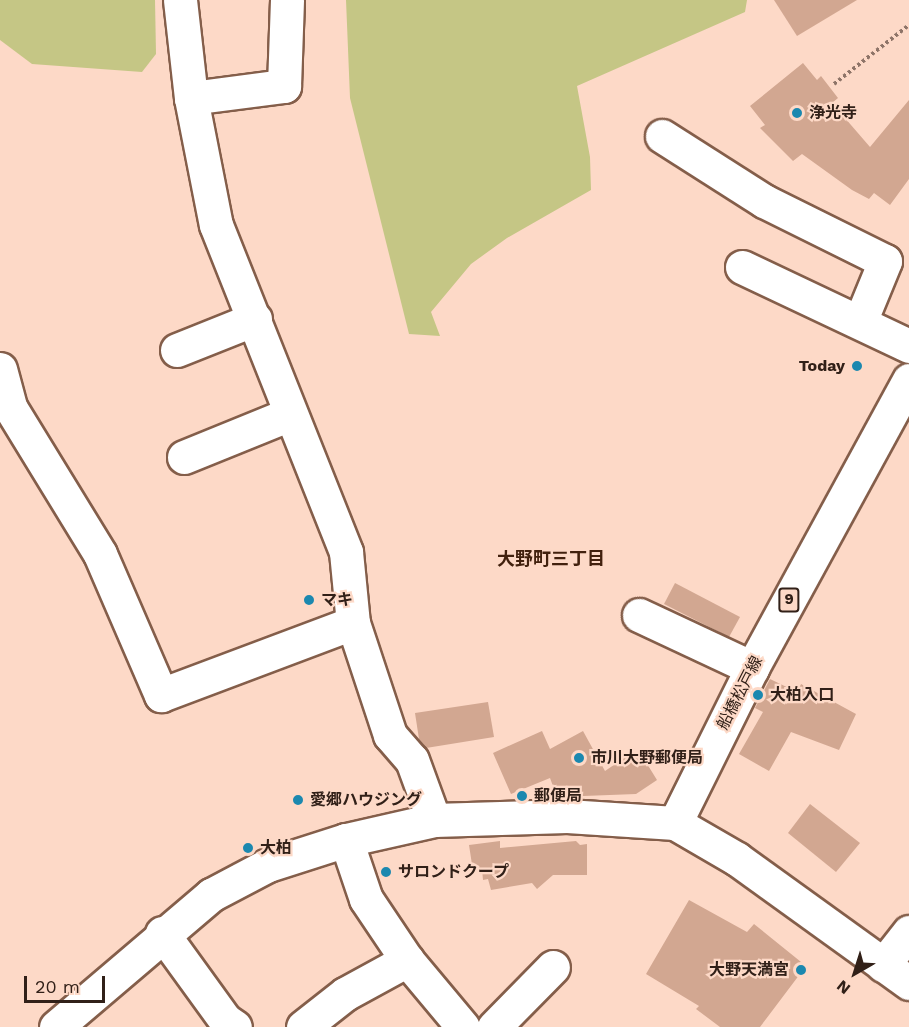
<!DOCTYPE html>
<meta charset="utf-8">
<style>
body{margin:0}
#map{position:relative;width:909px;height:1027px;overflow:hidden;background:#fdd9c7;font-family:"Work Sans","Noto Sans JP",sans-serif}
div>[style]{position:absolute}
.green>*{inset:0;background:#c5c685}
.building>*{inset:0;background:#d2a791}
.path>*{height:4px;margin-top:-2px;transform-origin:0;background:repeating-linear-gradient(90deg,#8e7468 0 3px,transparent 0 6px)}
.roads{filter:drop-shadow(2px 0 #845e4a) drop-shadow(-2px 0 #845e4a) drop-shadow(0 2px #845e4a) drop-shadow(0 -2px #845e4a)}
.minor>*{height:33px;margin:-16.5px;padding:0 16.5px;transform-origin:16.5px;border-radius:16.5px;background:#fff}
.major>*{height:33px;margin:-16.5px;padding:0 16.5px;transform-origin:16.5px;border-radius:16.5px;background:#fff}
.dots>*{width:16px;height:16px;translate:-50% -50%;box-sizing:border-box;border:3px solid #fdd9c7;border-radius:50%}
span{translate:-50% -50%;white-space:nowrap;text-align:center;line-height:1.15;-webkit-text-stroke:4.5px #fdd9c7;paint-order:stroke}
.shield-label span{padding:2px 4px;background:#fdd9c7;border:2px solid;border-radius:4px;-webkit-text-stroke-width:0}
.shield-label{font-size:15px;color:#312018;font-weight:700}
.poi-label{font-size:16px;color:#312018;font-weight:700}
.left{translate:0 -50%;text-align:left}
.right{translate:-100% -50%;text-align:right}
.street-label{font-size:16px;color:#312018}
.neighbourhood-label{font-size:18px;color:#42210e;font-weight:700}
.north{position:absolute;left:825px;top:943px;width:60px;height:60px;-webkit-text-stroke:4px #fdd9c7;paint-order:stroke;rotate:219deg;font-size:16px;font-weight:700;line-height:24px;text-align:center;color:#312018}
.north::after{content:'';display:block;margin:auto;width:21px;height:27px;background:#312018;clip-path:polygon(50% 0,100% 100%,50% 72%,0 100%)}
.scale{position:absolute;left:24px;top:976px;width:81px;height:27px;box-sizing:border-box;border:3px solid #312018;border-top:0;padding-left:8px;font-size:18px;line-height:21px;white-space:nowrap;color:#312018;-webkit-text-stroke:4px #fdd9c7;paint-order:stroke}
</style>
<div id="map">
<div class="green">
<div style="clip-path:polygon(0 0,155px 0,156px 54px,142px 72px,32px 64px,0 40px)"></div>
<div style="clip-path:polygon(346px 0,747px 0,745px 12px,577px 86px,590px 157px,591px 190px,507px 238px,471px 264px,431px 312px,440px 336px,409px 334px,350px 98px)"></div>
</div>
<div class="building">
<div style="clip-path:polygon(774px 0,857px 0,797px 36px)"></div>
<div style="clip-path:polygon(803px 63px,817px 80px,821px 76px,838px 98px,832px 103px,870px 147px,909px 100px,909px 179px,890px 205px,874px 193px,869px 199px,852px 190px,802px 154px,793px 161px,760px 128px,765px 125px,750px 106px)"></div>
<div style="clip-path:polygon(675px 583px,740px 617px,729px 637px,664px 604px)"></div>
<div style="clip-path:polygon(770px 679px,797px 692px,801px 684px,856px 714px,839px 750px,791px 732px,769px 771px,739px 754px,763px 712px,755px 708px)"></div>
<div style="clip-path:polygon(488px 702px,494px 737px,426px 748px,419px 739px,415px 713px)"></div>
<div style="clip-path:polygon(542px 731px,550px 749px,583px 731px,605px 771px,633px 752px,640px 762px,644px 759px,657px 780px,636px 794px,557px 797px,550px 778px,511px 794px,493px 753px)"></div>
<div style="clip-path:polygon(810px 804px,860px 843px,836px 872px,788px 833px)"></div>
<div style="clip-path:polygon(500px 841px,500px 848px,576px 841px,580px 845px,587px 844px,587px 875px,553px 875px,537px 889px,532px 883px,491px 890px,488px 879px,483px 880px,482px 869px,473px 871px,469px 845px)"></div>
<div style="clip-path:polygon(689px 900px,747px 932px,754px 924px,806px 966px,760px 1027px,720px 1027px,696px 1009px,699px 1006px,646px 974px)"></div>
</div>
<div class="path">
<div style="left:834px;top:84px;width:95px;rotate:-38.2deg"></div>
</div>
<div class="roads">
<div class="minor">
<div style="left:180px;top:0;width:99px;rotate:83.6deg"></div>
<div style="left:191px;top:98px;width:129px;rotate:78.9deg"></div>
<div style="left:216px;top:225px;width:352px;rotate:68.3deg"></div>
<div style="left:346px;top:552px;width:71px;rotate:84.4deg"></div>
<div style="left:353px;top:623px;width:118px;rotate:71.7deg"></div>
<div style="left:390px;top:735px;width:33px;rotate:49deg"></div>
<div style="left:412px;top:760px;width:64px;rotate:69.9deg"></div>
<div style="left:191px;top:98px;width:94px;rotate:-7.4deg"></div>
<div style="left:284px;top:86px;width:86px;rotate:-88deg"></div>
<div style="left:662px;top:136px;width:121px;rotate:32.5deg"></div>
<div style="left:764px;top:201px;width:135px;rotate:26.4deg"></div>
<div style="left:885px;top:261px;width:66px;rotate:112.3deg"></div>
<div style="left:742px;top:267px;width:185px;rotate:25.3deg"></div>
<div style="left:177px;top:350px;width:84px;rotate:-21.7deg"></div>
<div style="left:0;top:369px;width:39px;rotate:75deg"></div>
<div style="left:10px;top:407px;width:172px;rotate:58.5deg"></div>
<div style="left:100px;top:554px;width:154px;rotate:66.6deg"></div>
<div style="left:161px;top:695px;width:205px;rotate:-20.6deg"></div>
<div style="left:184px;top:457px;width:114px;rotate:-22.1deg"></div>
<div style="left:639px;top:615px;width:125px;rotate:25.1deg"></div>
<div style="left:346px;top:840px;width:62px;rotate:71.3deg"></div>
<div style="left:366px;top:899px;width:73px;rotate:56.1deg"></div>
<div style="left:407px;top:960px;width:87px;rotate:50.1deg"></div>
<div style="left:162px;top:933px;width:107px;rotate:54.1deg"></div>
<div style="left:225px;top:1020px;width:12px;rotate:35deg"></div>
<div style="left:883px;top:965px;width:42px;rotate:-51.8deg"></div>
<div style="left:56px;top:1027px;width:204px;rotate:-40.4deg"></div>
<div style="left:211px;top:895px;width:64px;rotate:-27.8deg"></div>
<div style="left:268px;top:865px;width:82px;rotate:-17.8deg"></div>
<div style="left:346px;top:840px;width:90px;rotate:-12.8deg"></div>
<div style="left:434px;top:820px;width:133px;rotate:-1.7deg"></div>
<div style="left:567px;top:816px;width:108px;rotate:3.7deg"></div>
<div style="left:303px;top:1027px;width:53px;rotate:-38.2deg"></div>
<div style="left:345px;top:994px;width:71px;rotate:-28.7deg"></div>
<div style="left:494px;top:1027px;width:84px;rotate:-45.5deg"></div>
</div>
<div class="major">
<div style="left:909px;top:380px;width:328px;rotate:118.6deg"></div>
<div style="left:752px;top:668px;width:173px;rotate:116.4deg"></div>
<div style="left:675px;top:823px;width:72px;rotate:30.1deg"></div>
<div style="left:737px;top:859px;width:212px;rotate:35.8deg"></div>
</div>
</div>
<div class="dots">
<div style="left:797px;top:113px;background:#1b88af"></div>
<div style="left:857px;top:366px;background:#1b88af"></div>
<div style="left:309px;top:600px;background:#1b88af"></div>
<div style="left:758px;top:695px;background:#1b88af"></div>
<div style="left:579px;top:758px;background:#1b88af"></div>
<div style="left:522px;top:796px;background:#1b88af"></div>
<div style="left:298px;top:800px;background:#1b88af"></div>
<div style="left:248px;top:848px;background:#1b88af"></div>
<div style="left:386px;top:872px;background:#1b88af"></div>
<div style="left:801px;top:970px;background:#1b88af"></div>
</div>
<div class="shield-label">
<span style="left:789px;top:600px">9</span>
</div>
<div class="poi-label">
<span class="left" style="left:809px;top:113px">浄光寺</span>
<span class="right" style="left:845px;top:366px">Today</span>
<span class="left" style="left:321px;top:600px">マキ</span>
<span class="left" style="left:770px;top:695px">大柏入口</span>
<span class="left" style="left:591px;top:758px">市川大野郵便局</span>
<span class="left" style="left:534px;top:796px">郵便局</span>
<span class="left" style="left:310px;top:800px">愛郷ハウジング</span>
<span class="left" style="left:260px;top:848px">大柏</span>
<span class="left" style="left:398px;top:872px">サロンドクープ</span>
<span class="right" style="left:789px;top:970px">大野天満宮</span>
</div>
<div class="street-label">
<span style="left:740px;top:693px;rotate:-63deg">船橋松戸線</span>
</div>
<div class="neighbourhood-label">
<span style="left:551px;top:559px">大野町三丁目</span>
</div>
<div class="north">N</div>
<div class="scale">20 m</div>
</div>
